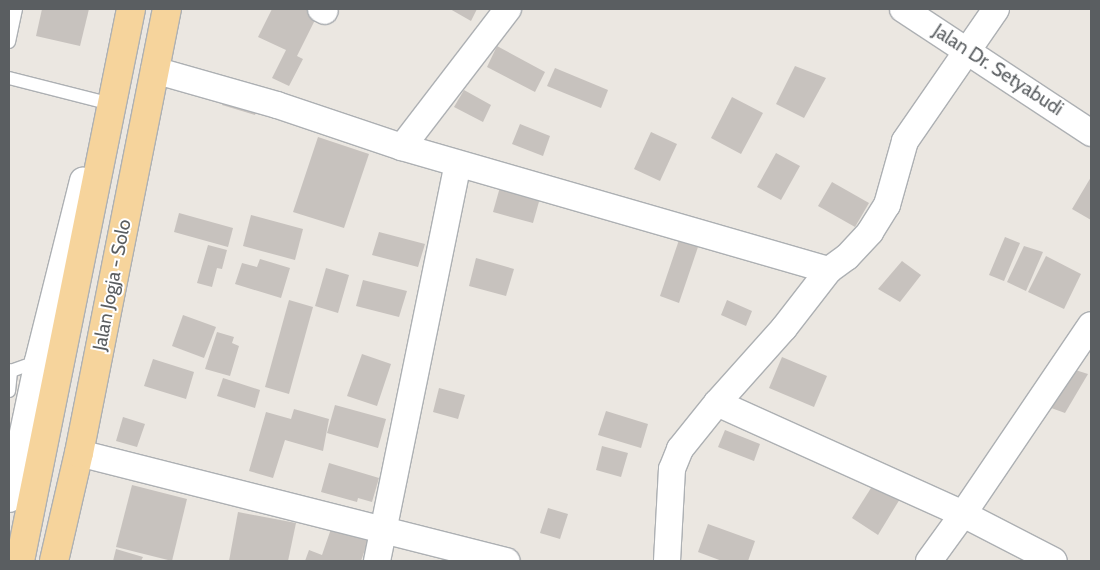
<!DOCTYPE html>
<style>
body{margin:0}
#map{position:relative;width:1100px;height:570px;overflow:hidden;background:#ebe7e1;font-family:Cabin,sans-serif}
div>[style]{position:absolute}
.building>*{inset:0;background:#c7c2be}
.roads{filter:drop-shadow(1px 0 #adb0b3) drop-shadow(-1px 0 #adb0b3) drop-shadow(0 1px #adb0b3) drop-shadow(0 -1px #adb0b3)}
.service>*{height:12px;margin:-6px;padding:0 6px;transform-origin:6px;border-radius:6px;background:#fff}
.minor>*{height:26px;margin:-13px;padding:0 13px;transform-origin:13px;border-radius:13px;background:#fff}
.trunk>*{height:28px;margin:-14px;padding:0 14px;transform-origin:14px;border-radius:14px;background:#f6d49c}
span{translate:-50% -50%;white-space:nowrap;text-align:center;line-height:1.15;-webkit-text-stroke:4px #fff;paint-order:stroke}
.street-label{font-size:19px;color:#5a5e61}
.frame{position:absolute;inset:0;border:10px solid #5a5e61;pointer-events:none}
</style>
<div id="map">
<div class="building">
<div style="clip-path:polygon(42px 9px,89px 9px,80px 46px,36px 36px)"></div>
<div style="clip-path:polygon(272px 9px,312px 9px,319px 12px,297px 56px,303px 59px,289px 86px,272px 78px,286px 50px,258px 37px)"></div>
<div style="clip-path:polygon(450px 9px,477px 9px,471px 21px)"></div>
<div style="clip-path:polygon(497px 46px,545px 72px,535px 92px,487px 67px)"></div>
<div style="clip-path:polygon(795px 66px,826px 78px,804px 118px,776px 104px)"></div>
<div style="clip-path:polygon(555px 68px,608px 90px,601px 108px,547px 86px)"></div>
<div style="clip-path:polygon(464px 90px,491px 105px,483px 122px,454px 107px)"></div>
<div style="clip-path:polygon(226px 92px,259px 102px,255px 115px,222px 105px)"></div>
<div style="clip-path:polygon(732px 97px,763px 113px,741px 154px,711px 138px)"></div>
<div style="clip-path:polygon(520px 124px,550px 136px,543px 156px,512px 144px)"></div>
<div style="clip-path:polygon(651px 132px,677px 144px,660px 181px,634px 169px)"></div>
<div style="clip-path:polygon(318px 137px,369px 154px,344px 228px,293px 212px)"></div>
<div style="clip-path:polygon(776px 153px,800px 166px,781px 200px,757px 187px)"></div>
<div style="clip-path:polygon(1091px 177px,1091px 220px,1072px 209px)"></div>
<div style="clip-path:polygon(832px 182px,869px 203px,855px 227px,818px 206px)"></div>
<div style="clip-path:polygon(500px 187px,540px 198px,533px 223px,493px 212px)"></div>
<div style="clip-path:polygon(179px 213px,233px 228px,228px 247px,174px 232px)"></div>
<div style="clip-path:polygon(251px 215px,303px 229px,295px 260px,243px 246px)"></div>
<div style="clip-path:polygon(379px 232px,425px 244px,418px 267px,372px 255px)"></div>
<div style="clip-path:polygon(680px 237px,699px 244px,679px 303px,660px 296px)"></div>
<div style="clip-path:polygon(1005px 237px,1020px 243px,1004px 281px,989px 275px)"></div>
<div style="clip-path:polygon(208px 245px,227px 250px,222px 269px,217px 268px,212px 287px,197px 283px)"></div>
<div style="clip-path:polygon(1024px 246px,1043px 252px,1026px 291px,1007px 282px)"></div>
<div style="clip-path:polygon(1046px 256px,1081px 274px,1064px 309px,1028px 292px)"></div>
<div style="clip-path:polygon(476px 258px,514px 269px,506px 296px,469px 286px)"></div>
<div style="clip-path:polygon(260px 259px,290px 268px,281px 298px,235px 284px,242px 263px,257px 267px)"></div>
<div style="clip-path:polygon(902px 261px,921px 275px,900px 302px,878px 289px)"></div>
<div style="clip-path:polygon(326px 268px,349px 275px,338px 313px,315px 306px)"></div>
<div style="clip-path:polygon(363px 280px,407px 291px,399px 317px,356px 306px)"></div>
<div style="clip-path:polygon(289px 300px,313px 307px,289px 394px,265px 387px)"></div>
<div style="clip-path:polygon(727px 300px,752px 311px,746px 326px,721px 315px)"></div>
<div style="clip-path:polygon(183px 315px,216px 327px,204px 358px,172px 346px)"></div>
<div style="clip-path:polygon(217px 332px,234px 337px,232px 343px,239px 346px,230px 376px,205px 369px)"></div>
<div style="clip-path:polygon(362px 354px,391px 364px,377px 406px,347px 396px)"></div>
<div style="clip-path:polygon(782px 357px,827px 376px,814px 407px,769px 388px)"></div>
<div style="clip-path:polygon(153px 359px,194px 372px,186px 399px,144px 386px)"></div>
<div style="clip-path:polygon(1069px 368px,1088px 374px,1065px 413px,1043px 405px)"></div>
<div style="clip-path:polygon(223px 378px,260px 390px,255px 408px,217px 396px)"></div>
<div style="clip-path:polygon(439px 388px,465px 395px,458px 419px,433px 412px)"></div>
<div style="clip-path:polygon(335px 405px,386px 419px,378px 448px,327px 433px)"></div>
<div style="clip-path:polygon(294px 409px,329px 419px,323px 451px,285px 440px,273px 478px,249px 471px,266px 412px,291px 419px)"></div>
<div style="clip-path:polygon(606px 411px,648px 424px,641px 448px,598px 435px)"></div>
<div style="clip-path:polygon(123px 417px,145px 424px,137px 447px,116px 441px)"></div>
<div style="clip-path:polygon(725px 430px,760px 444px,754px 461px,718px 447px)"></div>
<div style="clip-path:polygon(602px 446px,628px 453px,621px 477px,596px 470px)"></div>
<div style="clip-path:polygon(329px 463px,379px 478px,372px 502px,358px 498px,357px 502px,321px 492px)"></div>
<div style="clip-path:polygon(878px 477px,906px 489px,878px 535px,852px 518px)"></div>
<div style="clip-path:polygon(132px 485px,187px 499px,172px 561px,116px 547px)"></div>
<div style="clip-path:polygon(548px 508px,568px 514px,560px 539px,540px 533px)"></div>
<div style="clip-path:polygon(238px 512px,296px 523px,288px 561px,229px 561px)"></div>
<div style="clip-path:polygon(333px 523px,370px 535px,361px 561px,305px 561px,309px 550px,322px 555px)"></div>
<div style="clip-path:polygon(708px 524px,755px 541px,748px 561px,722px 561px,698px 552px)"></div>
<div style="clip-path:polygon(116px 549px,143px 557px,141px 561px,113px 561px)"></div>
</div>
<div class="roads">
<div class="service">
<div style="left:9px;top:42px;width:34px;rotate:-78deg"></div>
<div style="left:9px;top:78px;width:105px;rotate:14.3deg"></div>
<div style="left:9px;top:370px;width:2px;rotate:27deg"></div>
<div style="left:11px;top:371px;width:29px;rotate:-20deg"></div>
<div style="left:9px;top:391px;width:20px;rotate:-84deg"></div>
</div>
<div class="minor">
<div style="left:321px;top:9px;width:4px;rotate:27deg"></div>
<div style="left:903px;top:9px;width:225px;rotate:33.4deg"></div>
<div style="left:154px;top:70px;width:128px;rotate:15.9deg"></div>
<div style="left:277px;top:105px;width:132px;rotate:18.6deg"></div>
<div style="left:402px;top:147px;width:444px;rotate:16.1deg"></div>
<div style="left:402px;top:147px;width:174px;rotate:-52.5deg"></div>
<div style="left:717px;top:403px;width:270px;rotate:24.3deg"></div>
<div style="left:963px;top:514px;width:102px;rotate:27.3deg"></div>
<div style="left:79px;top:453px;width:441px;rotate:14.2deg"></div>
<div style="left:9px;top:499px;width:141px;rotate:-78.1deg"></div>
<div style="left:38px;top:361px;width:186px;rotate:-76deg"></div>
<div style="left:377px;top:561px;width:405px;rotate:-78.5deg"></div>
<div style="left:667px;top:561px;width:92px;rotate:-86.9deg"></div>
<div style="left:672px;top:469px;width:22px;rotate:-68deg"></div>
<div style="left:680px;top:449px;width:59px;rotate:-51.2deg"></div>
<div style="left:717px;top:403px;width:101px;rotate:-48.2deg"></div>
<div style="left:784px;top:328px;width:73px;rotate:-52.2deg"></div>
<div style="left:829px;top:270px;width:22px;rotate:-36deg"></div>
<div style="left:847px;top:257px;width:34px;rotate:-47deg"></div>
<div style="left:870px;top:232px;width:32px;rotate:-58deg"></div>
<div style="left:887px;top:205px;width:66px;rotate:-74.3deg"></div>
<div style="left:905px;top:141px;width:160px;rotate:-55.4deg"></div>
<div style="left:929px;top:561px;width:58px;rotate:-54.1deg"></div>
<div style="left:963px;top:514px;width:228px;rotate:-55.9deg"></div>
</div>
<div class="trunk">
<div style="left:20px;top:561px;width:563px;rotate:-78.63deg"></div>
<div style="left:54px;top:561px;width:111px;rotate:-77deg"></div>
<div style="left:79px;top:453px;width:453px;rotate:-78.8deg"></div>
</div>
</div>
<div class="street-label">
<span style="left:998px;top:70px;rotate:33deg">Jalan Dr. Setyabudi</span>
<span style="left:112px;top:285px;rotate:-79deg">Jalan Jogja - Solo</span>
</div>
<div class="frame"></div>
</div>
